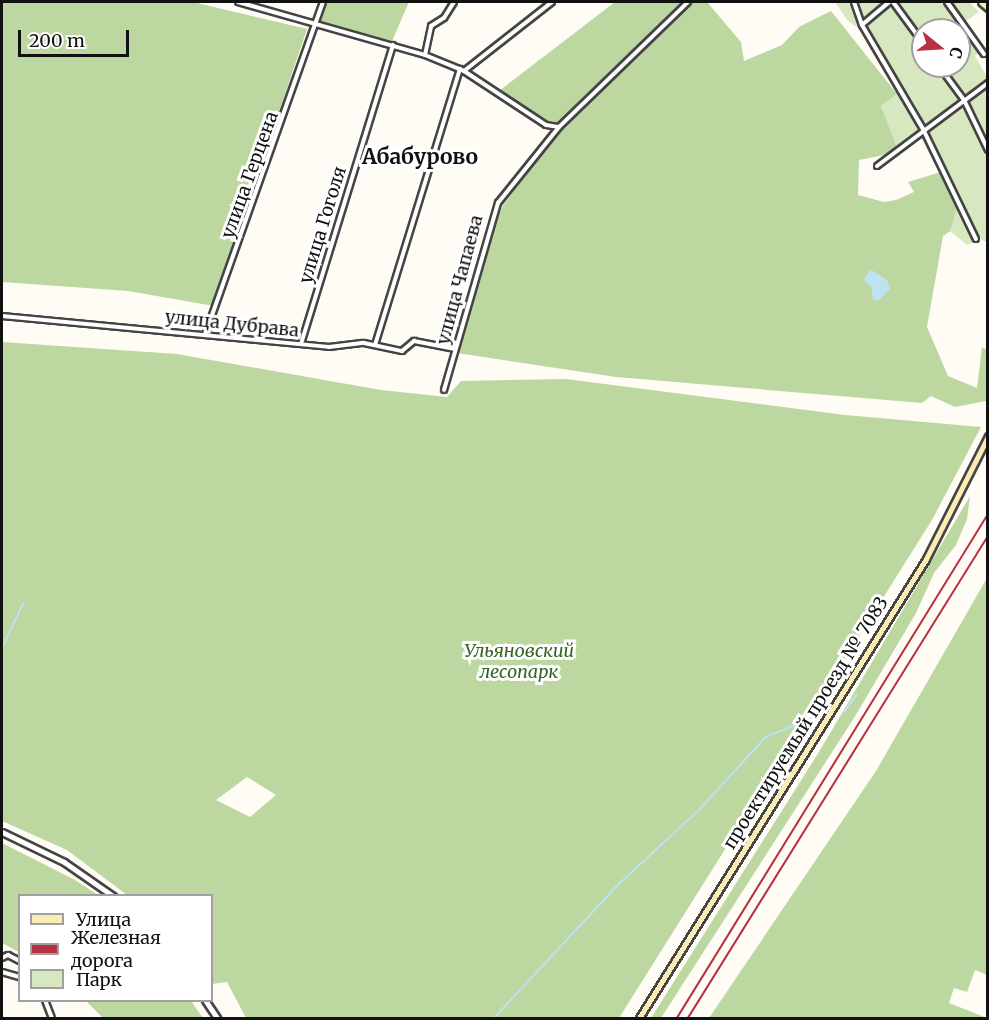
<!DOCTYPE html>
<meta charset="utf-8">
<style>
body{margin:0}
#map{position:relative;width:989px;height:1020px;overflow:hidden;background:#fefcf5;font-family:Merriweather,serif}
div>[style]{position:absolute}
.green>*{inset:0;background:#d7e7c0}
.forest>*{inset:0;background:#bcd7a0}
.water>*{inset:0;background:#bde2f2}
.stream>*{height:1.5px;margin:-0.75px;padding:0 0.75px;transform-origin:0.75px;border-radius:0.75px;background:#bde2f2}
.roads{filter:drop-shadow(2px 0 #444) drop-shadow(-2px 0 #444) drop-shadow(0 2px #444) drop-shadow(0 -2px #444)}
.minor>*{height:4px;margin:-2px;padding:0 2px;transform-origin:2px;border-radius:2px;background:#fff}
.tertiary>*{height:5px;margin:-2.5px;padding:0 2.5px;transform-origin:2.5px;border-radius:2.5px;background:#fff}
.secondary>*{height:5px;margin:-2.5px;padding:0 2.5px;transform-origin:2.5px;border-radius:2.5px;background:#f9edb5}
.rail>*{height:1.5px;margin:-0.75px;padding:0 0.75px;transform-origin:0.75px;border-radius:0.75px;background:#b83141}
span{translate:-50% -50%;white-space:nowrap;text-align:center;line-height:1.15;-webkit-text-stroke:6px #fff;paint-order:stroke}
.street-label{font-size:18px;color:#111}
.park-label{font-size:18px;color:#366524;font-style:italic}
.quarter-label{font-size:21px;color:#111;font-weight:700}
.frame{position:absolute;inset:0;border:3px solid #111;pointer-events:none}
.legend{position:absolute;left:18px;top:894px;width:195px;height:108px;box-sizing:border-box;background:#fff;border:2px solid #a0a0a0;margin:0;padding:8px 10px;list-style:none;font-size:18px;color:#111}
.legend li{display:flex;align-items:center;gap:12px;height:30px}
.legend b{width:30px;border:2px solid #a0a0a0}
.north{position:absolute;left:911px;top:18px;width:60px;height:60px;box-sizing:border-box;background:#fff;border:2px solid #a0a0a0;border-radius:50%;rotate:108deg;font-size:16px;font-weight:700;line-height:24px;text-align:center;color:#111}
.north::after{content:'';display:block;margin:auto;width:21px;height:27px;background:#b83141;clip-path:polygon(50% 0,100% 100%,50% 72%,0 100%)}
.scale{position:absolute;left:18px;top:30px;width:111px;height:27px;box-sizing:border-box;border:3px solid #111;border-top:0;padding-left:8px;font-size:18px;line-height:21px;white-space:nowrap;color:#111;-webkit-text-stroke:4px #fff;paint-order:stroke}
</style>
<div id="map">
<div class="green">
<div style="clip-path:polygon(evenodd,835px 2px,969px 2px,979px 12px,959px 26px,979px 52px,975px 56px,987px 77px,987px 242px,979px 239px,967px 245px,950px 231px,957px 207px,920px 136px,899px 152px,881px 106px,897px 94px,861px 30px,848px 21px,835px 2px,923px 30px,959px 30px,959px 66px,923px 66px,923px 30px)"></div>
</div>
<div class="forest">
<div style="clip-path:polygon(2px 2px,193px 2px,307px 29px,214px 306px,128px 291px,2px 282px)"></div>
<div style="clip-path:polygon(326px 2px,409px 2px,392px 41px,320px 22px)"></div>
<div style="clip-path:polygon(615px 2px,707px 2px,741px 42px,744px 61px,782px 45px,799px 27px,831px 11px,897px 94px,881px 106px,899px 152px,859px 160px,858px 195px,884px 202px,896px 200px,914px 192px,908px 182px,941px 172px,957px 208px,950px 231px,943px 236px,927px 327px,948px 376px,977px 388px,982px 347px,987px 350px,986px 401px,955px 407px,931px 396px,922px 403px,616px 377px,457px 353px,494px 218px,554px 136px,551px 123px,499px 91px)"></div>
<div style="clip-path:polygon(evenodd,2px 342px,177px 354px,381px 390px,447px 397px,461px 381px,566px 379px,845px 415px,981px 427px,932px 520px,619px 1018px,246px 1018px,227px 982px,212px 984px,212px 896px,127px 895px,67px 850px,2px 821px,2px 342px,247px 777px,276px 795px,250px 817px,216px 800px,247px 777px)"></div>
<div style="clip-path:polygon(970px 496px,967px 519px,956px 545px,934px 573px,916px 613px,854px 718px,661px 1018px,651px 1018px,819px 752px)"></div>
<div style="clip-path:polygon(987px 578px,987px 975px,975px 970px,967px 992px,954px 988px,949px 1003px,987px 1018px,709px 1018px,876px 771px)"></div>
<div style="clip-path:polygon(2px 843px,75px 880px,98px 895px,20px 896px,19px 952px,2px 943px)"></div>
<div style="clip-path:polygon(86px 1001px,191px 1001px,203px 1018px,103px 1018px)"></div>
</div>
<div class="water">
<div style="clip-path:polygon(870px 269px,887px 280px,890px 289px,878px 301px,873px 299px,871px 286px,864px 280px)"></div>
</div>
<div class="stream">
<div style="left:2px;top:648px;width:49px;rotate:-64.5deg"></div>
<div style="left:844px;top:712px;width:22px;rotate:-54deg"></div>
<div style="left:494px;top:1018px;width:185px;rotate:-47deg"></div>
<div style="left:620px;top:883px;width:108px;rotate:-42.7deg"></div>
<div style="left:699px;top:810px;width:99px;rotate:-47.5deg"></div>
<div style="left:766px;top:737px;width:52px;rotate:-22.6deg"></div>
</div>
<div class="roads">
<div class="minor">
<div style="left:238px;top:2px;width:194px;rotate:15.8deg"></div>
<div style="left:425px;top:55px;width:42px;rotate:22.3deg"></div>
<div style="left:464px;top:71px;width:98px;rotate:33.4deg"></div>
<div style="left:546px;top:125px;width:12px;rotate:9deg"></div>
<div style="left:854px;top:2px;width:24px;rotate:71deg"></div>
<div style="left:862px;top:25px;width:121px;rotate:59.6deg"></div>
<div style="left:923px;top:129px;width:122px;rotate:64.3deg"></div>
<div style="left:893px;top:2px;width:51px;rotate:53.8deg"></div>
<div style="left:947px;top:2px;width:64px;rotate:54.6deg"></div>
<div style="left:863px;top:24px;width:34px;rotate:-40deg"></div>
<div style="left:425px;top:55px;width:30px;rotate:-78deg"></div>
<div style="left:431px;top:26px;width:15px;rotate:-32deg"></div>
<div style="left:444px;top:18px;width:19px;rotate:-58deg"></div>
<div style="left:939px;top:66px;width:42px;rotate:53.7deg"></div>
<div style="left:964px;top:100px;width:55px;rotate:64.4deg"></div>
<div style="left:464px;top:71px;width:112px;rotate:-38.1deg"></div>
<div style="left:877px;top:166px;width:139px;rotate:-36.8deg"></div>
<div style="left:2px;top:316px;width:328px;rotate:5.4deg"></div>
<div style="left:329px;top:347px;width:35px;rotate:-7deg"></div>
<div style="left:364px;top:343px;width:39px;rotate:12deg"></div>
<div style="left:402px;top:351px;width:16px;rotate:-40deg"></div>
<div style="left:414px;top:341px;width:42px;rotate:11deg"></div>
<div style="left:205px;top:335px;width:353px;rotate:-70.5deg"></div>
<div style="left:301px;top:344px;width:313px;rotate:-72.9deg"></div>
<div style="left:375px;top:345px;width:289px;rotate:-72.9deg"></div>
<div style="left:444px;top:390px;width:195px;rotate:-73.9deg"></div>
<div style="left:498px;top:203px;width:97px;rotate:-51.2deg"></div>
<div style="left:559px;top:127px;width:180px;rotate:-44.1deg"></div>
<div style="left:2px;top:958px;width:7px;rotate:-27deg"></div>
<div style="left:8px;top:955px;width:13px;rotate:27deg"></div>
<div style="left:2px;top:972px;width:19px;rotate:16deg"></div>
<div style="left:45px;top:1000px;width:19px;rotate:69deg"></div>
</div>
<div class="tertiary">
<div style="left:2px;top:832px;width:69px;rotate:25.8deg"></div>
<div style="left:64px;top:862px;width:60px;rotate:34.8deg"></div>
<div style="left:205px;top:1000px;width:22px;rotate:56deg"></div>
</div>
<div class="secondary">
<div style="left:981px;top:2px;width:9px;rotate:41deg"></div>
<div style="left:639px;top:1018px;width:541px;rotate:-57.98deg"></div>
<div style="left:926px;top:559px;width:138px;rotate:-63.2deg"></div>
</div>
</div>
<div class="rail">
<div style="left:677px;top:1018px;width:592px;rotate:-58.32deg"></div>
<div style="left:688px;top:1018px;width:568px;rotate:-58.1deg"></div>
</div>
<div class="street-label">
<span style="left:250px;top:175px;rotate:-70deg">улица Герцена</span>
<span style="left:323px;top:225px;rotate:-73deg">улица Гоголя</span>
<span style="left:460px;top:280px;rotate:-75deg">улица Чапаева</span>
<span style="left:232px;top:324px;rotate:6deg">улица Дубрава</span>
<span style="left:806px;top:723px;rotate:-58deg">проектируемый проезд № 7083</span>
</div>
<div class="park-label">
<span style="left:519px;top:662px">Ульяновский<br>лесопарк</span>
</div>
<div class="quarter-label">
<span style="left:420px;top:157px">Абабурово</span>
</div>
<div class="frame"></div>
<ul class="legend">
<li><b style="height:8px;background:#f9edb5"></b>Улица</li>
<li><b style="height:8px;background:#b83141"></b>Железная дорога</li>
<li><b style="height:16px;background:#d7e7c0"></b>Парк</li>
</ul>
<div class="north">С</div>
<div class="scale">200 m</div>
</div>
